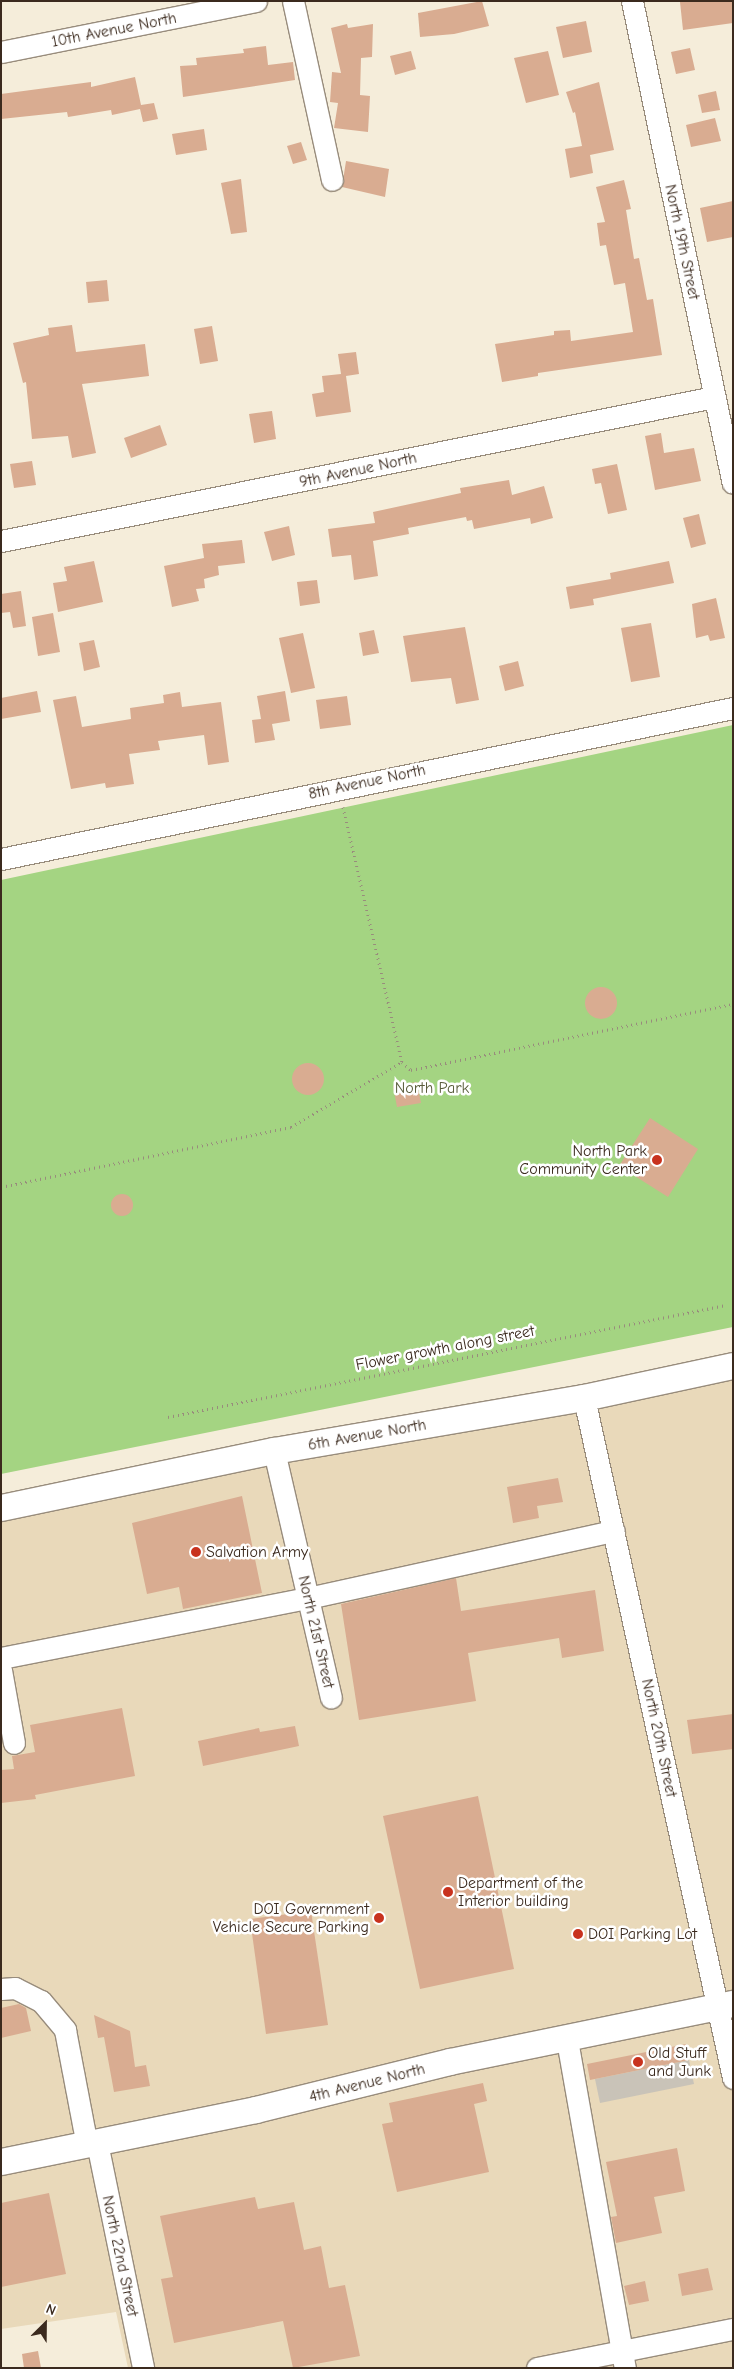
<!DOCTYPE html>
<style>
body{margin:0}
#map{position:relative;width:734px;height:2369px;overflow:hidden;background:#f5edda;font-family:"Comic Neue",sans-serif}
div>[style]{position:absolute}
.built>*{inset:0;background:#e9d9ba}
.industrial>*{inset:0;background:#c9c3b8}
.green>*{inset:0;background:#a4d482}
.building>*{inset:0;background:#d9ac91}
.round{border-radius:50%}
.path>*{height:3px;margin-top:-1.5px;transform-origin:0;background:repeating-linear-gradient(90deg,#988c7c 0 1px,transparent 0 5px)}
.roads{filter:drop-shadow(1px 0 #988c7c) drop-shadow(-1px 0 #988c7c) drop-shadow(0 1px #988c7c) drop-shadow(0 -1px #988c7c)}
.minor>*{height:21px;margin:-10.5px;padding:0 10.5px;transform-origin:10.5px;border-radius:10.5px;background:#fff}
.major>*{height:26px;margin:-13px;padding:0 13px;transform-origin:13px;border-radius:13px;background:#fff}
.dots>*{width:14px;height:14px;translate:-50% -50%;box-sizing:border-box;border:2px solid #fff;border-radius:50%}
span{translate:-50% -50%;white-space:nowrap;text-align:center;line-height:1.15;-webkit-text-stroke:5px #fff;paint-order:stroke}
.street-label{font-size:16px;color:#3b2a1e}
.park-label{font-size:16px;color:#5a5d3c}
.poi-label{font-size:16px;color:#3b2a1e}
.right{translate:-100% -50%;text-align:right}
.left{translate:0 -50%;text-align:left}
.frame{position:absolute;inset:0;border:2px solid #3b2a1e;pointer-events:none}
.north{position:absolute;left:20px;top:2299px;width:50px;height:50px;-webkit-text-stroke:4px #fff;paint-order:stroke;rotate:23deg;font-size:14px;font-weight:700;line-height:20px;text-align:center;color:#3b2a1e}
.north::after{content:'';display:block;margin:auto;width:18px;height:22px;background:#3b2a1e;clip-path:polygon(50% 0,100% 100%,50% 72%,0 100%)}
</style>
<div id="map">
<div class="built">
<div style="clip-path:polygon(733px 1372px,733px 2368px,128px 2368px,116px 2312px,1px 2329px,1px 1508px)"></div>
</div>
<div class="industrial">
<div style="clip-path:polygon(689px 2060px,694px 2084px,600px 2103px,595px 2079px)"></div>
</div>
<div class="green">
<div style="clip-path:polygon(733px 725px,733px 1327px,1px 1474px,1px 880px)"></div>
</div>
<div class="building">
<div style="clip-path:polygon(482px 1px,489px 26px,454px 34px,420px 37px,418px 13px)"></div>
<div style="clip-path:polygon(733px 1px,733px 23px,683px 30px,680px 2px)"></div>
<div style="clip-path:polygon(586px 21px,592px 52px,563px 58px,556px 27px)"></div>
<div style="clip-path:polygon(347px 24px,348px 28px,373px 24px,372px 57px,361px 58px,360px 95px,370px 96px,368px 132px,334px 128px,338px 103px,330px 102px,332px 72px,341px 73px,331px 28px)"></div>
<div style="clip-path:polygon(266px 46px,268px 65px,293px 62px,295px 80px,183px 97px,180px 66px,197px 65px,196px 58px,244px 53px,243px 49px)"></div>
<div style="clip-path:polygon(690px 48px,695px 70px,676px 74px,671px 52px)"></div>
<div style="clip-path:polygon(411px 51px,416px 69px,395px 75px,390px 56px)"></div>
<div style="clip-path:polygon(548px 51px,559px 95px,526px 103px,514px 58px)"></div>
<div style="clip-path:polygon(135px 77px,141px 105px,154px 103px,158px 119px,143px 122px,140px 109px,112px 115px,111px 110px,68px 117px,67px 112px,1px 119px,1px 94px,91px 82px,91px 87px)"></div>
<div style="clip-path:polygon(599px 82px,614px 150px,590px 155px,593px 173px,570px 178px,565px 149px,582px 146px,575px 112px,573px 113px,566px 92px)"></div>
<div style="clip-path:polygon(716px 91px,720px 110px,702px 113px,698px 95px)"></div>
<div style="clip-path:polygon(715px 118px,721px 141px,691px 147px,686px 125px)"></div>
<div style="clip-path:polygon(204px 129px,207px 150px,176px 155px,172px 134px)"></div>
<div style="clip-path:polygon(301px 142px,307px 160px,293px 164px,287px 146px)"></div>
<div style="clip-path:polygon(346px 161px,389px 169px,385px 197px,342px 187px)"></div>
<div style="clip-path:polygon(241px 179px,247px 232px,231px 234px,221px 183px)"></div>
<div style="clip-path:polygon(624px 180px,631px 209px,626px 210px,634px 259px,639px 258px,647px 300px,653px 299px,662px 355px,538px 373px,538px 376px,502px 382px,495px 344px,554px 335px,554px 331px,570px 330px,571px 341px,633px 332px,625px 283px,614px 285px,606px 245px,600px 246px,597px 223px,605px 222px,596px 187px)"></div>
<div style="clip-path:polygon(733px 201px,733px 237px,707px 242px,700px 208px)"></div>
<div style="clip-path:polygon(107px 280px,109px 301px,88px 303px,86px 282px)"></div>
<div style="clip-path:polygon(72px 325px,76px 352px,145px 344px,149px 376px,82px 384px,96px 453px,72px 458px,68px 436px,32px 439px,26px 382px,23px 383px,13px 343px,49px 335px,48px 328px)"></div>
<div style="clip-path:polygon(212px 326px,218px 361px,200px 364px,194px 329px)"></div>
<div style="clip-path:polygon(356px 352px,359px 374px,346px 376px,351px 412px,316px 417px,312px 394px,324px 392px,322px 376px,341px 374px,338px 354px)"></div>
<div style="clip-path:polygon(272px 411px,276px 439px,254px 443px,249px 414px)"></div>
<div style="clip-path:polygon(160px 425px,167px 445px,131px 458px,124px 438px)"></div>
<div style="clip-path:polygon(661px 433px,664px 453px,694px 448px,701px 481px,655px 490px,645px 436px)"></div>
<div style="clip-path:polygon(32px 461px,36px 485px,14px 488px,10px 464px)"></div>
<div style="clip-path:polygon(617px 464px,627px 510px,608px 514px,601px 483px,595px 484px,592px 469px)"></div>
<div style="clip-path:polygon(509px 480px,512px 495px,544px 486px,553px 518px,531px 524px,530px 518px,474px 529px,472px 520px,467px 521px,466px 517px,408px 528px,409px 534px,373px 541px,378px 576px,354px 580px,351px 555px,332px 557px,328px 529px,375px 523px,373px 512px,461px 493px,460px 488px)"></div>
<div style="clip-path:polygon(699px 514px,706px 544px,691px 548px,683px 518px)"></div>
<div style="clip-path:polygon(289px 526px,295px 555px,272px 561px,264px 532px)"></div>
<div style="clip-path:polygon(242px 540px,245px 563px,218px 566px,219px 575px,204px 579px,205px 588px,196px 589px,199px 601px,172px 607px,164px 566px,204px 558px,202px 544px)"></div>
<div style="clip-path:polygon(94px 561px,103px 602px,58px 612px,53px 583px,67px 581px,64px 567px)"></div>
<div style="clip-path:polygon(669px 561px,674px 583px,593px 599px,594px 605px,570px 609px,566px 587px,611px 579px,610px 573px)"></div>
<div style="clip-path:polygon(317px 580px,320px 603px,300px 606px,297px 582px)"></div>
<div style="clip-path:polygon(21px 591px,26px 626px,13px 628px,10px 612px,1px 613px,1px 594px)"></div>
<div style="clip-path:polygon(716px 598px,725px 638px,710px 641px,708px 635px,696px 638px,692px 604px)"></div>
<div style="clip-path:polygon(53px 613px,60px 652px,38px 656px,32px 617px)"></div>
<div style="clip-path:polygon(651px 623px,660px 677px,631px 682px,621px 628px)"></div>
<div style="clip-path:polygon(465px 627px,479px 700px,456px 704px,451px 678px,411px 682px,403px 636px)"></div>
<div style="clip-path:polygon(374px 630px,379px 653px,363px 656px,359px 633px)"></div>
<div style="clip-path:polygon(303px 633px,315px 688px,291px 693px,279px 638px)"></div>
<div style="clip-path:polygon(94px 640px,100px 667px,84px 671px,79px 643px)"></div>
<div style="clip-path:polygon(518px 661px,524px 686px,505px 691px,499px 666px)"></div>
<div style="clip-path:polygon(37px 691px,41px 712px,1px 719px,1px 698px)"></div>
<div style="clip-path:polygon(285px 691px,290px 721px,272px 724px,275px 740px,255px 743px,252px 720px,261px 719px,257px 696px)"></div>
<div style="clip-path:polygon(180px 692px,182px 707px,221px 702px,229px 762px,208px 765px,204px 735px,158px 741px,160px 750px,129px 754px,134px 784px,106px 788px,105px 783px,71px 789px,53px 700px,76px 696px,82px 727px,131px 719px,130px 708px,164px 703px,163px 695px)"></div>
<div style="clip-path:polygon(347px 696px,351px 725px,320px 729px,316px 700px)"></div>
<div class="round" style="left:585px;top:987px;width:32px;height:32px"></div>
<div class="round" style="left:292px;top:1063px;width:32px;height:32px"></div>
<div style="clip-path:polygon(417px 1082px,421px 1103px,397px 1107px,393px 1086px)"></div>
<div style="clip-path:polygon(650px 1118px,698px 1149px,668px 1197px,619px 1166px)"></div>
<div class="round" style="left:111px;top:1194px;width:22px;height:22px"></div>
<div style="clip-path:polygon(558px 1478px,563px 1502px,537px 1506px,539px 1518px,513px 1523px,507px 1487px)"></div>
<div style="clip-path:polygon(242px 1496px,262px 1593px,183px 1609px,179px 1587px,147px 1594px,132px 1523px)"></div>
<div style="clip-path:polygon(456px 1578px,461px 1611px,595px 1590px,604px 1651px,562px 1658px,559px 1638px,468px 1653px,476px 1701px,359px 1720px,341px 1604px)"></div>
<div style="clip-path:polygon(122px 1708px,135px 1776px,35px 1795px,36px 1799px,1px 1803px,1px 1770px,14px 1769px,12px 1756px,35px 1752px,30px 1725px)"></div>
<div style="clip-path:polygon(733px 1714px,733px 1749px,692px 1754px,687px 1720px)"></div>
<div style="clip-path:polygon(295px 1726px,299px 1746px,203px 1766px,198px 1741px,259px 1728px,260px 1732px)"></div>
<div style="clip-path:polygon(478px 1796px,514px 1969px,420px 1989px,383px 1816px)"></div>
<div style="clip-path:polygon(311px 1911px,328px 2025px,266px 2034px,250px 1919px)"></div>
<div style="clip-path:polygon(19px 2004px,26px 2008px,31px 2031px,1px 2038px,1px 2008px)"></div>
<div style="clip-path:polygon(94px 2015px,130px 2031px,135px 2067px,146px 2065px,150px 2086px,114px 2092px,104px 2037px,98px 2038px)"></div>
<div style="clip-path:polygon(686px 2044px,689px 2060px,590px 2080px,587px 2064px)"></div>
<div style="clip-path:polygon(483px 2083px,487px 2101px,474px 2104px,489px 2172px,397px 2192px,382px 2124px,393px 2122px,389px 2103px)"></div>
<div style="clip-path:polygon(677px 2148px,685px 2191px,654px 2197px,662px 2233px,616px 2243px,611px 2217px,617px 2216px,606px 2162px)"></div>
<div style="clip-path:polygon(49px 2193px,66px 2274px,1px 2287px,1px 2203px)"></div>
<div style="clip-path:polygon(255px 2197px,258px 2209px,294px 2202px,304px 2250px,321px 2246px,329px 2288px,345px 2285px,360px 2356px,293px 2368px,283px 2321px,174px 2343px,161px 2279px,173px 2277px,160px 2216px)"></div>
<div style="clip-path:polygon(708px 2268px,713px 2290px,682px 2296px,678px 2274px)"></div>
<div style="clip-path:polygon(645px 2281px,649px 2301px,629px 2305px,624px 2286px)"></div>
<div style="clip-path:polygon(38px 2351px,41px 2368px,24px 2368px,22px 2354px)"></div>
</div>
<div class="path">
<div style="left:343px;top:807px;width:262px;rotate:77deg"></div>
<div style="left:1px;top:1187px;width:296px;rotate:-11.7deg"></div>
<div style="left:291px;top:1127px;width:129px;rotate:-30.4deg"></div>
<div style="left:402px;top:1062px;width:12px;rotate:42deg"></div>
<div style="left:411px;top:1070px;width:329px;rotate:-11.6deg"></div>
<div style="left:168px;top:1417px;width:569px;rotate:-11.35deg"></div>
</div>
<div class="roads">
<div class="minor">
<div style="left:293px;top:1px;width:183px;rotate:77.7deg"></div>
<div style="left:632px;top:1px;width:492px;rotate:78.2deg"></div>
<div style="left:1px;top:52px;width:260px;rotate:-11.3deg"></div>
<div style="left:1px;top:541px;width:727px;rotate:-11.42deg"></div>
<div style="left:1px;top:859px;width:747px;rotate:-11.66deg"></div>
<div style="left:584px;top:1398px;width:696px;rotate:77.64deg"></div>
<div style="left:274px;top:1451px;width:253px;rotate:77deg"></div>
<div style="left:1px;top:1658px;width:313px;rotate:-11.1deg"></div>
<div style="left:308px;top:1598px;width:313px;rotate:-12.4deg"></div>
<div style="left:1px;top:1670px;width:74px;rotate:79.9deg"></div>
<div style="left:1px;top:1989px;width:14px;rotate:-4deg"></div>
<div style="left:15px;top:1988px;width:29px;rotate:27deg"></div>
<div style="left:41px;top:2001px;width:38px;rotate:50deg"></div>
<div style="left:65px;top:2030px;width:117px;rotate:79.2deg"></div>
<div style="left:567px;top:2040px;width:333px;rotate:80deg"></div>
<div style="left:97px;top:2143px;width:230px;rotate:78.4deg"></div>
<div style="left:537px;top:2368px;width:200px;rotate:-11.3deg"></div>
</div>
<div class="major">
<div style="left:1px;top:1508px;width:279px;rotate:-11.8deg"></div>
<div style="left:274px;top:1451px;width:314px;rotate:-9.7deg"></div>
<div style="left:584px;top:1398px;width:152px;rotate:-12.1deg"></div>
<div style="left:1px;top:2162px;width:260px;rotate:-11.5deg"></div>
<div style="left:256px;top:2110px;width:200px;rotate:-13.9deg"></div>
<div style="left:450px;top:2062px;width:289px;rotate:-11.6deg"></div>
</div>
</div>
<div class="dots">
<div style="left:657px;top:1160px;background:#c8321e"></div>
<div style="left:196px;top:1552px;background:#c8321e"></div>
<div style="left:448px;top:1892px;background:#c8321e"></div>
<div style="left:379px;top:1918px;background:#c8321e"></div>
<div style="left:578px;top:1934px;background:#c8321e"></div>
<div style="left:638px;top:2062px;background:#c8321e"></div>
</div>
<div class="street-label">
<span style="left:114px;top:30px;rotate:-11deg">10th Avenue North</span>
<span style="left:682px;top:242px;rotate:78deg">North 19th Street</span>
<span style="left:358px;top:470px;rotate:-12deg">9th Avenue North</span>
<span style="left:367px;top:782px;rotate:-12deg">8th Avenue North</span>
<span style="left:445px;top:1348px;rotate:-11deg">Flower growth along street</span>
<span style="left:367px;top:1435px;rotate:-10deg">6th Avenue North</span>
<span style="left:316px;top:1632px;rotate:77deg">North 21st Street</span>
<span style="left:659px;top:1738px;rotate:78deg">North 20th Street</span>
<span style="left:367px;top:2083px;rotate:-14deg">4th Avenue North</span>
<span style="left:120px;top:2256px;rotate:78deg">North 22nd Street</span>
</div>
<div class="park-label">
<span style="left:432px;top:1088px">North Park</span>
</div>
<div class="poi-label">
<span class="right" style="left:647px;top:1160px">North Park<br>Community Center</span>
<span class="left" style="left:206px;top:1552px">Salvation Army</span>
<span class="left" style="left:458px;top:1892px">Department of the<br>Interior building</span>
<span class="right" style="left:369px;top:1918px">DOI Government<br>Vehicle Secure Parking</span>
<span class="left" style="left:588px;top:1934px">DOI Parking Lot</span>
<span class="left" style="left:648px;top:2062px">Old Stuff<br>and Junk</span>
</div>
<div class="frame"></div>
<div class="north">N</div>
</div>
